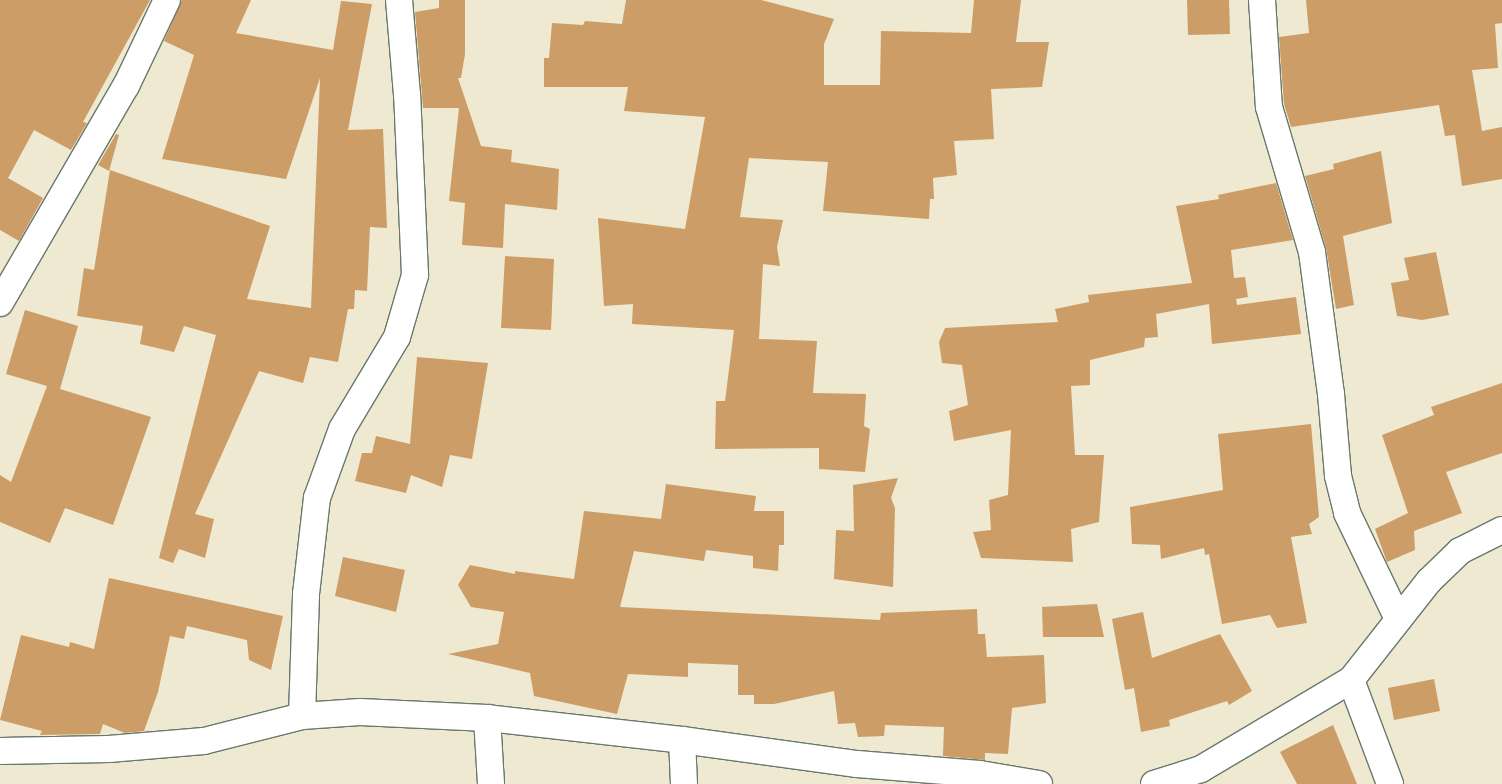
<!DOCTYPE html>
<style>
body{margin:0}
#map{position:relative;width:1502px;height:784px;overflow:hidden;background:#eee9d0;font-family:Caveat,sans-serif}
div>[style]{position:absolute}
.building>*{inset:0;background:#cc9d66}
.roads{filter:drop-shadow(1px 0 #67796b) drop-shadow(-1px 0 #67796b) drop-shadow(0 1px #67796b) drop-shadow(0 -1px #67796b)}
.minor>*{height:26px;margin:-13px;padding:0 13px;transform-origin:13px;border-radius:13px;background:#fff}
span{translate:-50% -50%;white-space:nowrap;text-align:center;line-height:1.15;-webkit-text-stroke:4px #f7f3e8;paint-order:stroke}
</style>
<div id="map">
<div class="building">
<div style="clip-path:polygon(0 0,150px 0,83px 122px,87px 123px,71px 150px,34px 130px,8px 178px,43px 198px,19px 241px,0 230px)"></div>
<div style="clip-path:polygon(182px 0,251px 0,236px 33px,333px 50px,341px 1px,372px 4px,348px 130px,383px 129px,387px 228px,370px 227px,367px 291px,355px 290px,354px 309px,348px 309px,338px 362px,310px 357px,303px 383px,259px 371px,195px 514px,214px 519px,205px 558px,179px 549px,173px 563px,159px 558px,216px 335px,184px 326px,174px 352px,140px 344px,143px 326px,77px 316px,84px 268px,94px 270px,110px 170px,270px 226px,247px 299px,311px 308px,320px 78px,286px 179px,162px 159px,194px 55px,164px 41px)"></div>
<div style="clip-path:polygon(439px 0,465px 0,465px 54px,461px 78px,458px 78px,481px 146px,512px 150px,511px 162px,559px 169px,557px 210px,505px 204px,503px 248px,462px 245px,465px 203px,449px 201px,459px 108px,423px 108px,415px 12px,439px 8px)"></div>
<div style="clip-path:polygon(626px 0,761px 0,834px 19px,824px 44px,824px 85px,880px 85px,881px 31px,971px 33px,974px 0,1021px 0,1016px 42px,1049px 42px,1042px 87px,991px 89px,994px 139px,954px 141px,957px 175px,933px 178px,934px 199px,930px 199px,929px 219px,823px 211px,828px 162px,749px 158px,740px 217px,783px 220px,777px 247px,780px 266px,763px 264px,759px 339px,817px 341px,813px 393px,866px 394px,864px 426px,870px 429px,865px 472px,819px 469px,819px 448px,715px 449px,716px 401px,725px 401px,734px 330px,632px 324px,633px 304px,604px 306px,598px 218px,685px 229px,705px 117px,624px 111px,628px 87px,544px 87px,544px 58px,549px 58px,552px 23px,583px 25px,585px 21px,622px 24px)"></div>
<div style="clip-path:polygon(1187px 0,1229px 0,1230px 34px,1188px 35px)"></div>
<div style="clip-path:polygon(1306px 0,1502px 0,1502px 23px,1495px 24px,1498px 68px,1472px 70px,1482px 131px,1502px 127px,1502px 179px,1462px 186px,1455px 135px,1445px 136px,1439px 105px,1291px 127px,1284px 104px,1279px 37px,1309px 33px)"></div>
<div style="clip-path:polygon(116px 134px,119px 135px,109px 171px,98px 165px)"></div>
<div style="clip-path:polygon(1381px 151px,1392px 223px,1343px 236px,1354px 305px,1336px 309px,1326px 248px,1305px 176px,1334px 169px,1333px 164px)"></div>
<div style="clip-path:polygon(1276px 183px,1293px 240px,1231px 250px,1234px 278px,1245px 277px,1248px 297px,1236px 299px,1237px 305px,1296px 297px,1301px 334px,1212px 344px,1209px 304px,1156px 314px,1158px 337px,1145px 338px,1144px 347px,1090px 360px,1090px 385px,1071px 386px,1075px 455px,1104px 455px,1099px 522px,1071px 529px,1073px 562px,981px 558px,973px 532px,991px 530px,989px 500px,1008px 495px,1011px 430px,954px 441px,949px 411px,968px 405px,962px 365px,942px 363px,939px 342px,945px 328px,1058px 322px,1055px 309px,1089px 302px,1088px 295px,1192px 283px,1176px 206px,1219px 199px,1218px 195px)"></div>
<div style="clip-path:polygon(1436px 252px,1449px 315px,1422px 320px,1397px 316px,1391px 283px,1409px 280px,1404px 258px)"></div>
<div style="clip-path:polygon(505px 256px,554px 259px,551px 330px,501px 328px)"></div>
<div style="clip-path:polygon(25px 310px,78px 326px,60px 389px,151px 417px,113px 525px,65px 508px,50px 543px,0 522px,0 475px,11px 482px,47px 386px,6px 374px)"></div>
<div style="clip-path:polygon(417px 357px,488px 363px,472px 459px,450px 455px,442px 487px,411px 475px,406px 493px,355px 481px,362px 453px,372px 453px,376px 436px,410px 444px)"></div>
<div style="clip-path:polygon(1502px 383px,1502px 453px,1446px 472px,1462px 513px,1414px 531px,1415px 550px,1387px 562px,1375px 529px,1408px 513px,1382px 435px,1434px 415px,1431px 407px)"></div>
<div style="clip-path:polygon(1311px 424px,1319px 517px,1309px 524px,1312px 534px,1291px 537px,1307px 623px,1277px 628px,1270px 615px,1222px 624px,1209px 554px,1205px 555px,1204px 548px,1161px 559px,1160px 545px,1132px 544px,1130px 507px,1223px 490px,1218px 434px)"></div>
<div style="clip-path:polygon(898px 478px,891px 498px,895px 508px,893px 587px,834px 579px,836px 530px,854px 531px,853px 485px)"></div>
<div style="clip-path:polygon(666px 484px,756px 496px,754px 511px,784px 511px,784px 545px,779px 545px,778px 571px,753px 568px,753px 556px,706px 550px,704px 561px,634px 551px,620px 607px,880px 620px,881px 613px,977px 609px,978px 634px,985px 634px,987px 657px,1044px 655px,1046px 703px,1012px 708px,1008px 754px,985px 753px,985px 760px,943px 756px,944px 727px,885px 725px,884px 736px,858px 737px,855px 723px,838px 724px,834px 691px,774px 704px,754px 704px,754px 695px,738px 695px,738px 665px,688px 663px,688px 677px,628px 674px,617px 714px,534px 696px,530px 673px,448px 654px,498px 644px,504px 612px,471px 607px,458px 585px,470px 565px,515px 574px,515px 571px,574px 579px,584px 511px,661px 519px)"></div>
<div style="clip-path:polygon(343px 557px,405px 570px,396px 612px,335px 596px)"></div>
<div style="clip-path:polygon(109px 578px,283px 616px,271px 670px,249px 660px,247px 640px,187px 626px,184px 639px,170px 636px,158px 692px,144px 731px,125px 733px,103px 724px,100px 734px,40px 735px,42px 731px,0 720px,21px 635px,69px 647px,70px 642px,94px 649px)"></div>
<div style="clip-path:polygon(1097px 604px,1104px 637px,1043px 637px,1042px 607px)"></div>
<div style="clip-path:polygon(1143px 612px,1152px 658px,1220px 634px,1252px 691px,1229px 705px,1227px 701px,1169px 720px,1170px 726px,1141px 732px,1134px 688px,1125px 690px,1112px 619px)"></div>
<div style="clip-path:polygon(1434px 679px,1440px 711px,1394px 720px,1388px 688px)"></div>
<div style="clip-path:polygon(1333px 725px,1357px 784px,1297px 784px,1280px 752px)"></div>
</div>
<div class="roads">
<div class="minor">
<div style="left:1262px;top:0;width:107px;rotate:86.3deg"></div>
<div style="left:1269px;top:107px;width:151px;rotate:73.5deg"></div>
<div style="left:1312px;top:252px;width:143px;rotate:82.4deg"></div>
<div style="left:1331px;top:394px;width:82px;rotate:85.1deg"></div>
<div style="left:1338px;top:476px;width:38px;rotate:76deg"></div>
<div style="left:1347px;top:513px;width:118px;rotate:64.3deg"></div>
<div style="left:0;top:303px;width:251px;rotate:-59.9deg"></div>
<div style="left:126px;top:86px;width:95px;rotate:-64.5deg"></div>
<div style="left:1351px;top:680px;width:111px;rotate:69.4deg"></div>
<div style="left:302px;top:716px;width:122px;rotate:-88.1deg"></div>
<div style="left:306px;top:594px;width:97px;rotate:-83.5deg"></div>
<div style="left:317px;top:498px;width:73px;rotate:-70.1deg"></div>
<div style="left:342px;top:429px;width:107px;rotate:-59.1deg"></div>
<div style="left:397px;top:337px;width:65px;rotate:-73.8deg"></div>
<div style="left:415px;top:275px;width:180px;rotate:-92.5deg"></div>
<div style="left:407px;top:95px;width:95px;rotate:-94.8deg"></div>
<div style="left:487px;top:718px;width:66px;rotate:86.5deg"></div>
<div style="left:682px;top:740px;width:44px;rotate:87.4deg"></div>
<div style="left:0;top:751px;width:109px;rotate:-1.1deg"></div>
<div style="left:109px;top:749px;width:95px;rotate:-4.8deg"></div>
<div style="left:204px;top:741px;width:101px;rotate:-14.3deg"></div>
<div style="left:302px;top:716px;width:58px;rotate:-3.9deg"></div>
<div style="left:360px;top:712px;width:127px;rotate:2.7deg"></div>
<div style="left:487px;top:718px;width:196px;rotate:6.4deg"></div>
<div style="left:682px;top:740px;width:177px;rotate:7.8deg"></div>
<div style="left:857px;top:764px;width:123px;rotate:4.6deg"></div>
<div style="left:980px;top:774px;width:60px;rotate:9.6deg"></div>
<div style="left:1154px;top:784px;width:49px;rotate:-17.7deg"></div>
<div style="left:1201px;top:769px;width:174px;rotate:-30.7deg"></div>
<div style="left:1351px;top:680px;width:126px;rotate:-51.8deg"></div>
<div style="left:1429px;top:581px;width:43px;rotate:-44.1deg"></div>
<div style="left:1460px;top:551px;width:47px;rotate:-26.6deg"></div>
</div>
</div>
</div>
